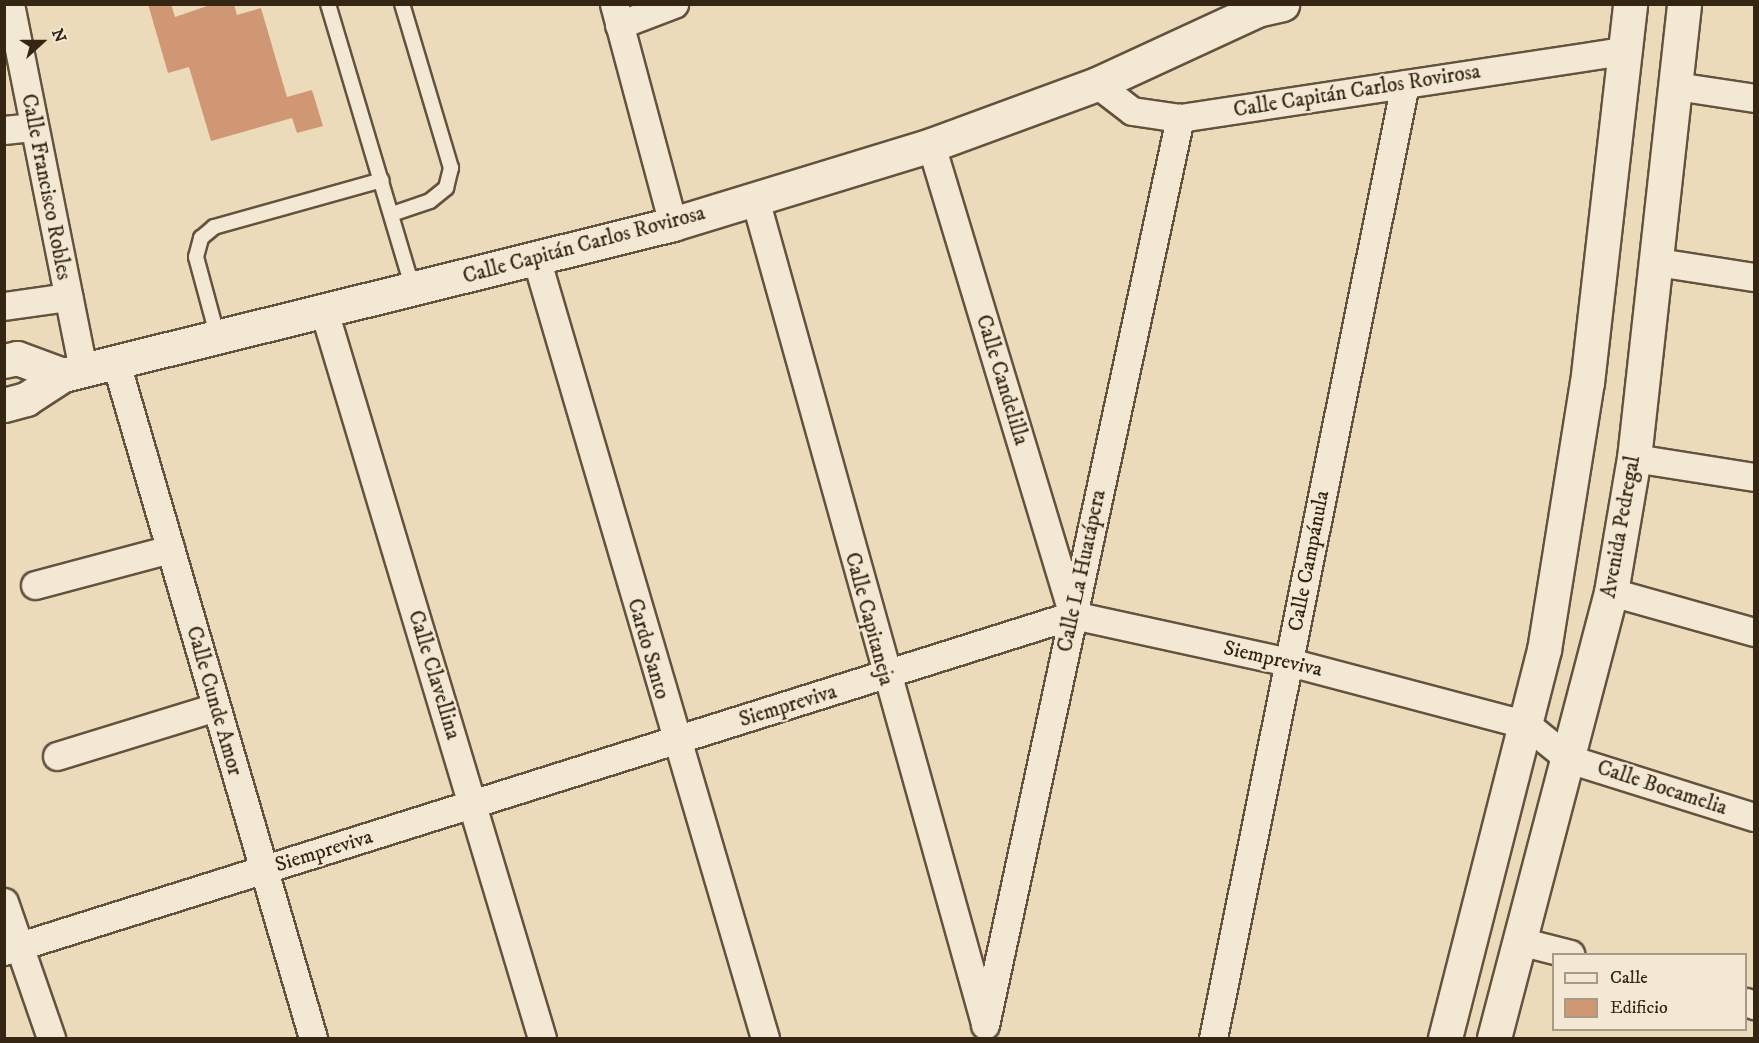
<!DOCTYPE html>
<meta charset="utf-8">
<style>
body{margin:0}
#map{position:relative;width:1759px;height:1043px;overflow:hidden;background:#ecdbbb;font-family:"IM FELL DW Pica",serif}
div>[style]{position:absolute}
.building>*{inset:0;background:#cf9773}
.roads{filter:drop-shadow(2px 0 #63523d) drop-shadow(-2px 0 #63523d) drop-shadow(0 2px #63523d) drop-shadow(0 -2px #63523d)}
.lane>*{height:14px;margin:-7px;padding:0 7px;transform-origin:7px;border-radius:7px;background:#f3e8d3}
.street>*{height:27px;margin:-13.5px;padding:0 13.5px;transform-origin:13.5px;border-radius:13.5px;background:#f3e8d3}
.secondary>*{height:33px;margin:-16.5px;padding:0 16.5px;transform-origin:16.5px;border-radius:16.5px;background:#f3e8d3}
span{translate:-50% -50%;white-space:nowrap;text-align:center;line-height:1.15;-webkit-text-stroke:4.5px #f3e8d3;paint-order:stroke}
.street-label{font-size:21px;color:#352513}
.frame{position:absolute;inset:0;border:6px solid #352513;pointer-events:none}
.legend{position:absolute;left:1552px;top:953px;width:195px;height:78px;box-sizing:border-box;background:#f3e8d3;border:2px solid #a79a86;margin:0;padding:8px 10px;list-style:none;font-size:18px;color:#352513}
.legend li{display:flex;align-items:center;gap:12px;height:30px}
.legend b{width:30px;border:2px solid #a79a86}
.north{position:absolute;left:12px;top:12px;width:60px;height:60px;-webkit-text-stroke:4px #f3e8d3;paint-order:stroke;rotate:69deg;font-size:16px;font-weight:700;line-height:24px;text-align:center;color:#352513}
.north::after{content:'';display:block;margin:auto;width:21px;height:27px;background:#352513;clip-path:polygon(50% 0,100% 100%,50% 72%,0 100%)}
</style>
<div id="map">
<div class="building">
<div style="clip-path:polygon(148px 4px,171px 4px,175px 17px,213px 4px,234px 4px,237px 15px,261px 8px,287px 97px,312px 90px,323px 126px,297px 133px,292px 118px,211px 141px,189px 67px,168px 73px)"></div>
</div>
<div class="roads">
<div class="lane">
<div style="left:328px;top:4px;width:298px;rotate:73.4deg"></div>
<div style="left:392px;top:214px;width:40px;rotate:-18.9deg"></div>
<div style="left:430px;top:201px;width:21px;rotate:-39deg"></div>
<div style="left:446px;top:188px;width:21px;rotate:-76deg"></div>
<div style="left:451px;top:168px;width:171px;rotate:-106.6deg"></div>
<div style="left:218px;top:338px;width:84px;rotate:-105.2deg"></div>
<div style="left:196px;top:257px;width:20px;rotate:-75deg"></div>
<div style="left:201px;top:238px;width:17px;rotate:-40deg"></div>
<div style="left:214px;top:227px;width:174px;rotate:-15.6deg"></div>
</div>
<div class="street">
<div style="left:10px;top:4px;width:373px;rotate:78.7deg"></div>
<div style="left:614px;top:4px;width:228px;rotate:75deg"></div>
<div style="left:619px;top:25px;width:59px;rotate:-20.9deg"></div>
<div style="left:1097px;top:84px;width:44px;rotate:37.6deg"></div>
<div style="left:1132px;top:111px;width:49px;rotate:8.3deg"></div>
<div style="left:1180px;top:118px;width:450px;rotate:-8.6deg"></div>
<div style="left:1676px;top:86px;width:79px;rotate:8.7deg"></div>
<div style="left:4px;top:130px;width:30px;rotate:-6deg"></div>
<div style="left:931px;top:145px;width:488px;rotate:73.2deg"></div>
<div style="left:755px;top:199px;width:852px;rotate:74.41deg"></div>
<div style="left:536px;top:258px;width:813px;rotate:73.64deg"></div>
<div style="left:1657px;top:262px;width:98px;rotate:8.8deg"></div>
<div style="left:4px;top:306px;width:65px;rotate:-8deg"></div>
<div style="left:324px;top:311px;width:759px;rotate:73.31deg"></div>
<div style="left:116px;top:363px;width:703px;rotate:73.73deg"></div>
<div style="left:1634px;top:458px;width:121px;rotate:9deg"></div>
<div style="left:35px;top:585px;width:140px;rotate:-14.9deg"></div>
<div style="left:1611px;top:592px;width:148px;rotate:15.6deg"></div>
<div style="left:57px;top:756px;width:166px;rotate:-17.1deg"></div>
<div style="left:4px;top:902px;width:144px;rotate:70.9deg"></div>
<div style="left:1519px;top:941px;width:53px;rotate:14.3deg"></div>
<div style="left:4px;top:951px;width:1121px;rotate:-17.45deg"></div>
<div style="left:1073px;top:615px;width:221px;rotate:12.3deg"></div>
<div style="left:1289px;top:662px;width:246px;rotate:14.8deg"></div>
<div style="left:1527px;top:725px;width:54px;rotate:39deg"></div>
<div style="left:1569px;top:759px;width:194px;rotate:17.4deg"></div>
<div style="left:1746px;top:1002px;width:9px;rotate:21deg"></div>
<div style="left:985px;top:1025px;width:928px;rotate:-77.87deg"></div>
<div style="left:1213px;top:1038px;width:973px;rotate:-78.62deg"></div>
</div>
<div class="secondary">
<div style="left:4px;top:361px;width:13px;rotate:-13deg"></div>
<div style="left:17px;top:358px;width:49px;rotate:20.3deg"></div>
<div style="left:4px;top:405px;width:23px;rotate:-15deg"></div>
<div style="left:26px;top:399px;width:44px;rotate:-33deg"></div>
<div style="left:63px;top:375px;width:628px;rotate:-13.9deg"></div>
<div style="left:673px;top:224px;width:270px;rotate:-17deg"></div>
<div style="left:931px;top:145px;width:177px;rotate:-20.2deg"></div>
<div style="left:1097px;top:84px;width:176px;rotate:-24.8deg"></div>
<div style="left:1257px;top:10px;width:26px;rotate:-13deg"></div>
<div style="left:1445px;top:1038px;width:400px;rotate:-75.7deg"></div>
<div style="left:1544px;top:650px;width:270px;rotate:-80.9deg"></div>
<div style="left:1587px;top:383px;width:381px;rotate:-83.5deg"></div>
<div style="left:1494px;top:1038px;width:461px;rotate:-75.3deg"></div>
<div style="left:1611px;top:592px;width:136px;rotate:-80.3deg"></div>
<div style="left:1634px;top:458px;width:457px;rotate:-83.7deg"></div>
</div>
</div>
<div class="street-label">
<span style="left:1357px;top:91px;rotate:-9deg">Calle Capitán Carlos Rovirosa</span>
<span style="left:46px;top:187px;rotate:79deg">Calle Francisco Robles</span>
<span style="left:584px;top:245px;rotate:-15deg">Calle Capitán Carlos Rovirosa</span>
<span style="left:1002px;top:380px;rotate:73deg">Calle Candelilla</span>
<span style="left:1621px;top:527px;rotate:-80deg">Avenida Pedregal</span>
<span style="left:1309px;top:561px;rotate:-79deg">Calle Campánula</span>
<span style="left:1082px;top:571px;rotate:-78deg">Calle La Huatápera</span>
<span style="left:869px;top:619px;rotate:75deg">Calle Capitaneja</span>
<span style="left:648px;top:649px;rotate:74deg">Cardo Santo</span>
<span style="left:1273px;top:659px;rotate:13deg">Siempreviva</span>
<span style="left:434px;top:675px;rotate:73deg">Calle Clavellina</span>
<span style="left:214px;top:701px;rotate:74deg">Calle Cunde Amor</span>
<span style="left:788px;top:706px;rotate:-17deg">Siempreviva</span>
<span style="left:1662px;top:788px;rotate:18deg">Calle Bocamelia</span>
<span style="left:324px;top:851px;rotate:-17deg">Siempreviva</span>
</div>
<div class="frame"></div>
<ul class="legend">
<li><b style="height:8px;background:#f3e8d3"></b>Calle</li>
<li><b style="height:16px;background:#cf9773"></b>Edificio</li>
</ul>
<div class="north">N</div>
</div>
